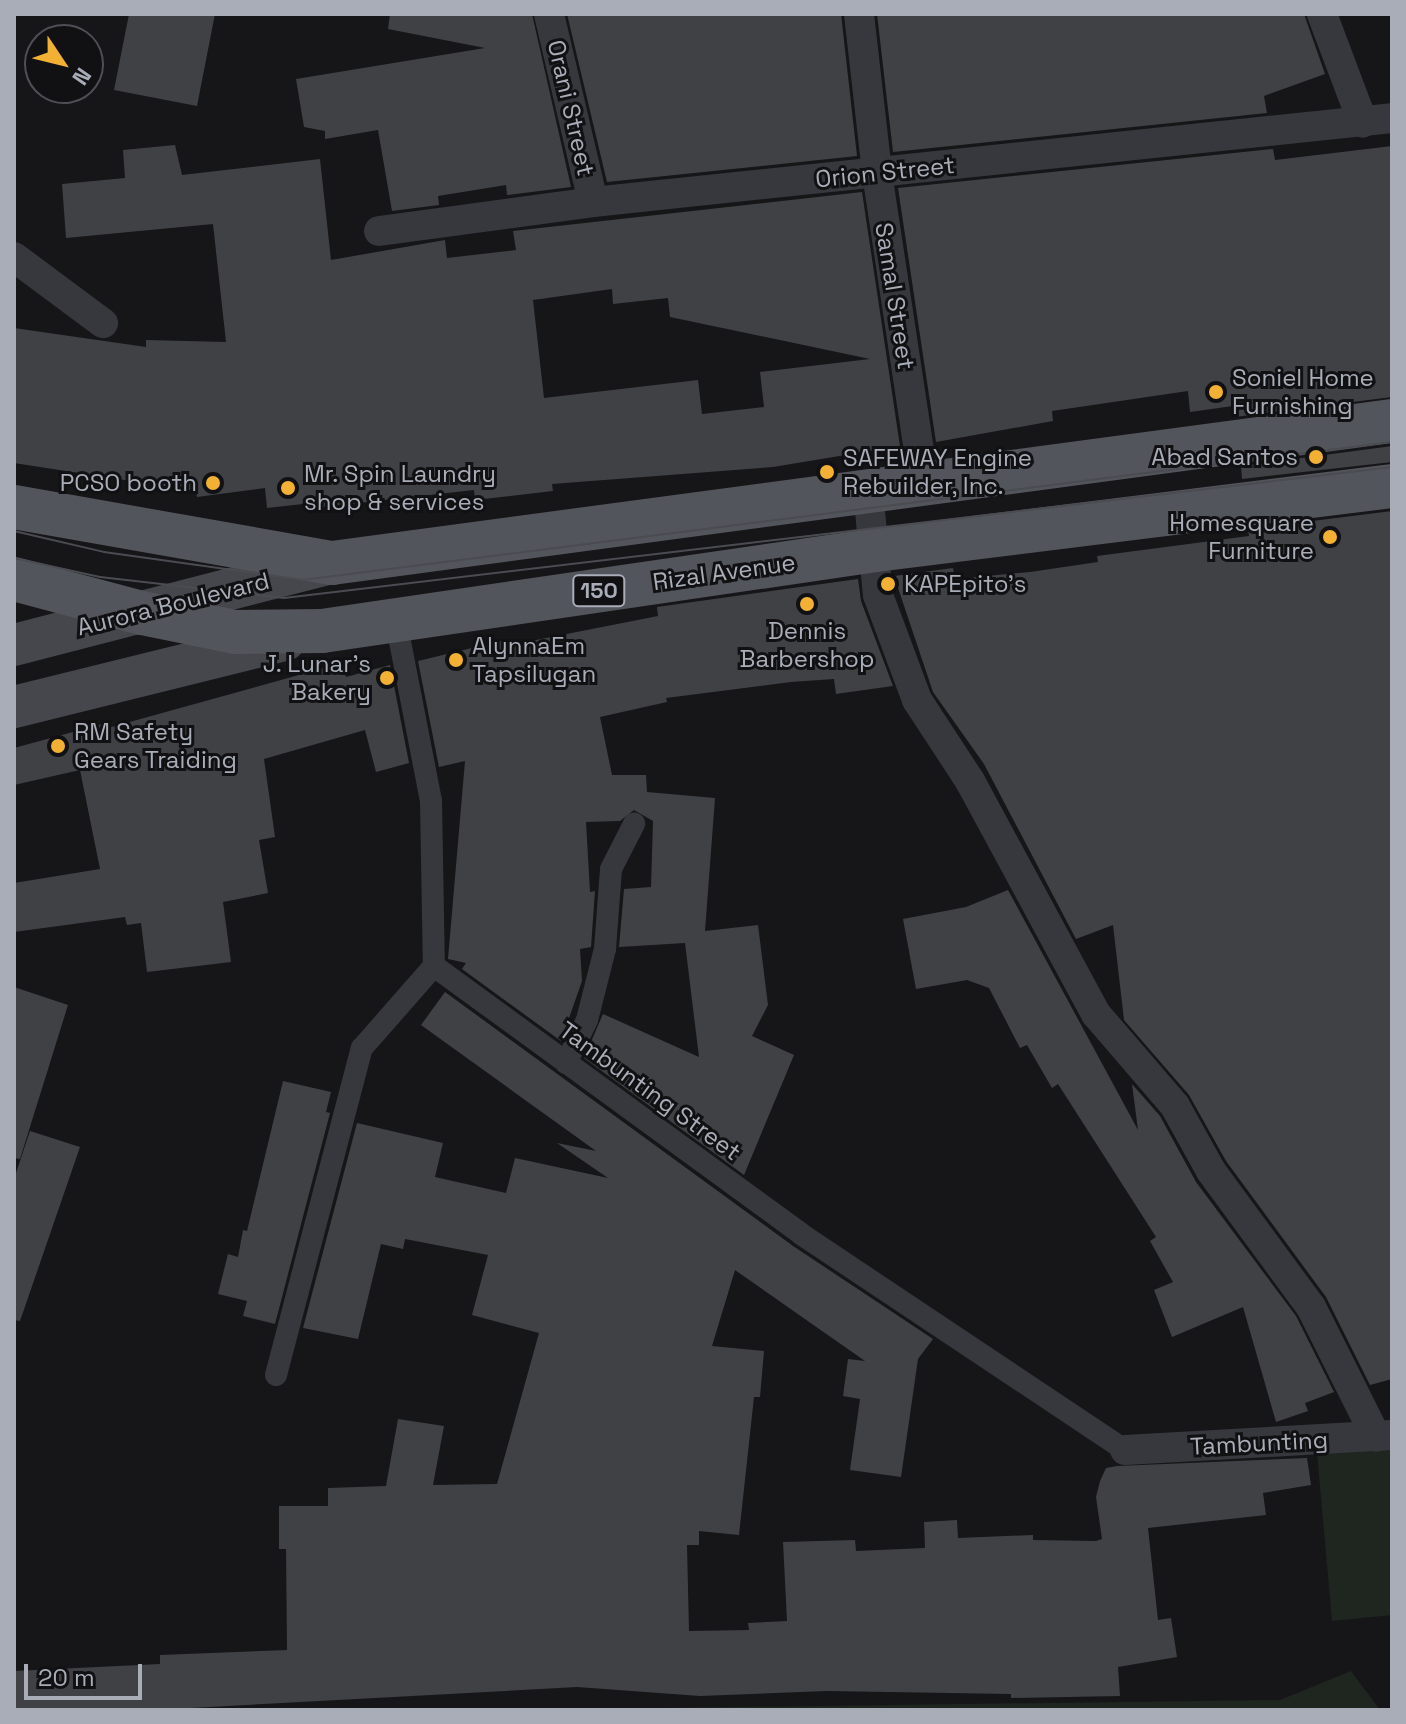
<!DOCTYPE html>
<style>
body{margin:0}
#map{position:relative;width:1406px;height:1724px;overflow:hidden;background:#161618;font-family:"Space Grotesk",sans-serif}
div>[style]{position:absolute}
.green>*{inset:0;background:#1e261f}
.building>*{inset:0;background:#404145}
.pedestrian>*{height:22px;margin:-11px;padding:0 11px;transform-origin:11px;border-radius:11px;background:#37383d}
.minor>*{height:30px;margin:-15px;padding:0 15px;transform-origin:15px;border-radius:15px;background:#37383d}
.secondary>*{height:42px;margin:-21px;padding:0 21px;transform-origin:21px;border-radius:21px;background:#45474d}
.primary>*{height:44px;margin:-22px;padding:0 22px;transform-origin:22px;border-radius:22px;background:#53555c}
.tram>*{height:2px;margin:-1px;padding:0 1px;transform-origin:1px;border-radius:1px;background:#4a4c52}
.dots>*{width:22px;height:22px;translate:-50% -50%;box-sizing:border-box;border:4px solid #111113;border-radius:50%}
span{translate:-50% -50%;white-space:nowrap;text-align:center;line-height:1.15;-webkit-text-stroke:6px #111113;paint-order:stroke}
.shield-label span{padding:2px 6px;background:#111113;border:2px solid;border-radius:6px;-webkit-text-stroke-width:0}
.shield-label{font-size:22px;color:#a8adb8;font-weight:700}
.street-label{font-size:24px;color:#a8adb8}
.poi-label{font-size:24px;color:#a8adb8}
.left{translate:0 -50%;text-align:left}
.right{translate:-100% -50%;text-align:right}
.frame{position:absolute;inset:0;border:16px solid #a8adb8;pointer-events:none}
.north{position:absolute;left:24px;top:24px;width:80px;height:80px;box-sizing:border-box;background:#111113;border:2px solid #4d4f55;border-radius:50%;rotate:125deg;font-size:22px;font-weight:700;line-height:32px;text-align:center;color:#a8adb8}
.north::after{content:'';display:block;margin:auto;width:28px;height:36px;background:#f2b134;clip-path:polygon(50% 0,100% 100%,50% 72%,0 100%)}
.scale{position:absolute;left:24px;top:1664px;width:118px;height:36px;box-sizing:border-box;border:4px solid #a8adb8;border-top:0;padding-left:10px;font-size:24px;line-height:28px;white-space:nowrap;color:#a8adb8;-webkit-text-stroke:6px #111113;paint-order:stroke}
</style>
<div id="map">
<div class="green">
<div style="clip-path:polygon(1392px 1446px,1392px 1615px,1332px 1621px,1317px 1453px)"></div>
<div style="clip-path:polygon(1351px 1671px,1380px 1710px,501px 1710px,1280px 1700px)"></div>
</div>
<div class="building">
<div style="clip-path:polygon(129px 14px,215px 14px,197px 106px,114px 90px)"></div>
<div style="clip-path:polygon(390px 14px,532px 14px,571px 187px,507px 195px,506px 185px,438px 196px,439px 205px,392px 211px,378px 130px,325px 139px,325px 131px,304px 127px,296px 79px,485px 48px,388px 29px)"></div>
<div style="clip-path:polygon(567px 14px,841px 14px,857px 156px,607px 182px)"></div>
<div style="clip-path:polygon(877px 14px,1304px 14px,1325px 74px,1264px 96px,1267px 113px,893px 152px)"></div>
<div style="clip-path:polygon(evenodd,175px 145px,182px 175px,320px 159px,331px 260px,445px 240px,447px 258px,516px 250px,513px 231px,862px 192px,900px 446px,773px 467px,552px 484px,553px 491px,475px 500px,474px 490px,322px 507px,321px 502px,267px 508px,265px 488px,197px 497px,196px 491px,14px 463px,14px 328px,146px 347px,146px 340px,226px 342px,213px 224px,66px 238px,62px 184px,125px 178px,123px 150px,175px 145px,612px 289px,613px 304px,668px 298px,670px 317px,870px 359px,760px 372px,764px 407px,702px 414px,698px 380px,544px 398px,533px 300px,612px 289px)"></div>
<div style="clip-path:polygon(1392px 146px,1392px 397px,1235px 417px,1233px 406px,1190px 412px,1188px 391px,1052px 411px,1053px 421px,936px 442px,898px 188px,1273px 149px,1275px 160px)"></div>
<div style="clip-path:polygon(1392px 446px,1392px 462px,1242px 479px,1241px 466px)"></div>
<div style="clip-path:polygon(1392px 511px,1392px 1379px,1370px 1385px,1326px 1297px,1226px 1161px,1189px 1095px,1124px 1020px,1113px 925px,1076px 939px,984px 764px,933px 692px,894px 576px,953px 568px,955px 579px,1030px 572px,1098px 562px,1097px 556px,1249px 536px,1248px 529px)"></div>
<div style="clip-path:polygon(858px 579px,861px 601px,893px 686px,836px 694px,834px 679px,791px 682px,666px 698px,667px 702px,600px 717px,612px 775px,646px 775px,647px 792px,715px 798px,705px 931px,758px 925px,768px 1005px,752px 1036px,794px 1055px,744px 1175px,584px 1058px,603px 1014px,699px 1057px,685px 943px,619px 947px,624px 889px,651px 887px,653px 821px,634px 810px,620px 821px,586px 822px,590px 892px,595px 891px,591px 947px,580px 949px,582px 981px,561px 1041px,462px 969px,466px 963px,448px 959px,465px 761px,439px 767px,418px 661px,505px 640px,506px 646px,658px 616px,657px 607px)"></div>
<div style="clip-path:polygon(342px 663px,346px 677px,390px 665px,409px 763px,376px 772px,365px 730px,264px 759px,275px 837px,259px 840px,268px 893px,223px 902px,231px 962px,147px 972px,141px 923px,127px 925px,125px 917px,14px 932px,14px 883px,100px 869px,80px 770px,14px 785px,14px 748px,106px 723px,108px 728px)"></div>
<div style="clip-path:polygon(1008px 890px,1138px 1130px,1132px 1084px,1160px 1116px,1196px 1182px,1296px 1316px,1334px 1392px,1305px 1403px,1308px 1411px,1276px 1422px,1243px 1307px,1172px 1337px,1154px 1290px,1173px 1282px,1150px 1241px,1156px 1237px,1058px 1084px,1052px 1088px,1027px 1045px,1020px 1048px,989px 988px,967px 980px,916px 989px,903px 919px,966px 907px)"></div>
<div style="clip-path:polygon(14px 987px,68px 1005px,20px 1159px,14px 1158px)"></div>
<div style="clip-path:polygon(445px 992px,793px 1246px,933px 1339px,918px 1359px,901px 1477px,850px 1470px,860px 1399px,843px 1396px,848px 1359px,865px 1361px,735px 1270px,712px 1346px,764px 1351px,760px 1397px,754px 1397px,739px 1535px,699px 1531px,699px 1545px,687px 1545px,689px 1631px,749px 1630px,748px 1623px,787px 1621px,783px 1542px,855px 1540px,856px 1551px,925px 1548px,924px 1522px,957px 1520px,958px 1538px,1033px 1535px,1033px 1540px,1096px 1541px,1102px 1539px,1096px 1497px,1100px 1481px,1106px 1468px,1117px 1466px,1307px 1458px,1311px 1485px,1263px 1493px,1266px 1515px,1148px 1528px,1158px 1620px,1171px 1618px,1177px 1657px,1118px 1667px,1120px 1696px,1011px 1698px,1011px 1694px,827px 1691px,700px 1696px,577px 1687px,155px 1710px,14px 1710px,14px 1671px,160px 1664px,160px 1655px,287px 1650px,286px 1549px,279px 1549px,279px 1506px,328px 1506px,328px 1488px,386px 1486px,398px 1419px,444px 1426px,433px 1485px,497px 1484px,539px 1333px,472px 1315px,488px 1255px,405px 1239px,403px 1249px,381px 1244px,358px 1339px,303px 1328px,357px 1123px,443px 1143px,435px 1177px,506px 1193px,515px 1158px,608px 1178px,557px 1143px,596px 1151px,421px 1025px)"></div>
<div style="clip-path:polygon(283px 1081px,331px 1092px,326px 1112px,330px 1113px,275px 1324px,243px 1316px,247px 1301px,218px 1294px,228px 1254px,238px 1257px,243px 1230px,247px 1231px)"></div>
<div style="clip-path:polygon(30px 1131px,80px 1147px,20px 1321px,14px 1320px,14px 1179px)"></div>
</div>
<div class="pedestrian">
<div style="left:396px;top:621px;width:183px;rotate:79deg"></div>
<div style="left:431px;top:801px;width:165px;rotate:89deg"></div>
<div style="left:434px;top:966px;width:454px;rotate:36.1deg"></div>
<div style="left:801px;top:1234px;width:389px;rotate:33.7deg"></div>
<div style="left:566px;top:1063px;width:48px;rotate:-64deg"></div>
<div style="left:587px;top:1020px;width:73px;rotate:-75.8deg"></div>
<div style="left:605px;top:949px;width:80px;rotate:-85.7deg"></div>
<div style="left:611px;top:869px;width:51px;rotate:-62.9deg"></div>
<div style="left:276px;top:1375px;width:338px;rotate:-75.3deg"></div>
<div style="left:362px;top:1048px;width:109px;rotate:-48.7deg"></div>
</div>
<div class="minor">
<div style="left:549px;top:14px;width:193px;rotate:76.8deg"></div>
<div style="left:859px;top:14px;width:160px;rotate:83.5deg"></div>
<div style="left:877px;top:173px;width:313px;rotate:81.4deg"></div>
<div style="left:1322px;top:14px;width:116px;rotate:69.4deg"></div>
<div style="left:379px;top:231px;width:216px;rotate:-7.7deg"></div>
<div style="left:593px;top:202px;width:803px;rotate:-6deg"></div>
<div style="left:14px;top:257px;width:111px;rotate:36.6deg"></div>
<div style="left:868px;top:490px;width:105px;rotate:84.6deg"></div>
<div style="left:878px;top:595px;width:112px;rotate:69.6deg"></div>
<div style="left:917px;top:700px;width:97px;rotate:56.8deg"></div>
<div style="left:970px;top:781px;width:265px;rotate:61.6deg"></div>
<div style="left:1096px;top:1014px;width:121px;rotate:49.3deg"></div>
<div style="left:1175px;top:1106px;width:74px;rotate:61deg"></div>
<div style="left:1211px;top:1171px;width:169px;rotate:53.7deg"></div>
<div style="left:1311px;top:1307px;width:145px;rotate:63.4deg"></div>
<div style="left:1125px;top:1450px;width:267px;rotate:-3.2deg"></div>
</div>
<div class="secondary">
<div style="left:14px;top:645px;width:328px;rotate:-14.5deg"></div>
<div style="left:14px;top:707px;width:279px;rotate:-13.9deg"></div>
</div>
<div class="primary">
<div style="left:14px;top:507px;width:323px;rotate:10deg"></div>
<div style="left:332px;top:563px;width:1069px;rotate:-7.63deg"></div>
<div style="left:14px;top:579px;width:132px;rotate:14.9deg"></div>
<div style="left:142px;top:613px;width:95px;rotate:11.5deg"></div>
<div style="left:235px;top:632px;width:87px;rotate:-0.7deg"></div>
<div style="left:322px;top:631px;width:560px;rotate:-8.32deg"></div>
<div style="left:876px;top:550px;width:520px;rotate:-7.07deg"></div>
</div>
<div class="tram">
<div style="left:14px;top:531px;width:92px;rotate:13.1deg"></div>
<div style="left:104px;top:552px;width:200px;rotate:8deg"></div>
<div style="left:302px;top:580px;width:1099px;rotate:-7.22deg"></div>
<div style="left:14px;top:558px;width:88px;rotate:12.5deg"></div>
<div style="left:100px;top:577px;width:185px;rotate:6.5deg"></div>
<div style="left:284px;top:598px;width:1116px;rotate:-6.74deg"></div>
</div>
<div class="dots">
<div style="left:1216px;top:392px;background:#f2b134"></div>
<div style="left:1316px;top:457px;background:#f2b134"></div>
<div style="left:827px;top:472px;background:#f2b134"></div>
<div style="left:213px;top:483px;background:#f2b134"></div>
<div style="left:288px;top:488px;background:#f2b134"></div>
<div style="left:1330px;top:537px;background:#f2b134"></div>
<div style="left:888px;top:584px;background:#f2b134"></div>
<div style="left:807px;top:604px;background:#f2b134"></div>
<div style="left:456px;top:660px;background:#f2b134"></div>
<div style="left:387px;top:678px;background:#f2b134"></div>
<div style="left:58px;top:746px;background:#f2b134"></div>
</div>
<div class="shield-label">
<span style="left:599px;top:591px">150</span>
</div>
<div class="street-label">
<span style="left:571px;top:108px;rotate:77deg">Orani Street</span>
<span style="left:885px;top:172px;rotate:-6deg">Orion Street</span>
<span style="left:895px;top:296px;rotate:81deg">Samal Street</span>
<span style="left:724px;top:572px;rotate:-8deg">Rizal Avenue</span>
<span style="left:173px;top:604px;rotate:-14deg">Aurora Boulevard</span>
<span style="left:650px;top:1091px;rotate:36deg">Tambunting Street</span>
<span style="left:1259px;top:1443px;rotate:-3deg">Tambunting</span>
</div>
<div class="poi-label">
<span class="left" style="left:1232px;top:392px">Soniel Home<br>Furnishing</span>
<span class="right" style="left:1298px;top:457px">Abad Santos</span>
<span class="left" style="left:843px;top:472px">SAFEWAY Engine<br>Rebuilder, Inc.</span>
<span class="left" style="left:304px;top:488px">Mr. Spin Laundry<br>shop &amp; services</span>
<span class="right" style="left:197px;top:483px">PCSO booth</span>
<span class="right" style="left:1314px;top:537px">Homesquare<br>Furniture</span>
<span class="left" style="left:904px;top:584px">KAPEpito's</span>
<span style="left:807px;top:645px">Dennis<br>Barbershop</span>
<span class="left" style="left:472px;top:660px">AlynnaEm<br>Tapsilugan</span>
<span class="right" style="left:371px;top:678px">J. Lunar's<br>Bakery</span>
<span class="left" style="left:74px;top:746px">RM Safety<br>Gears Traiding</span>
</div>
<div class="frame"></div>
<div class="north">N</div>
<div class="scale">20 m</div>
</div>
